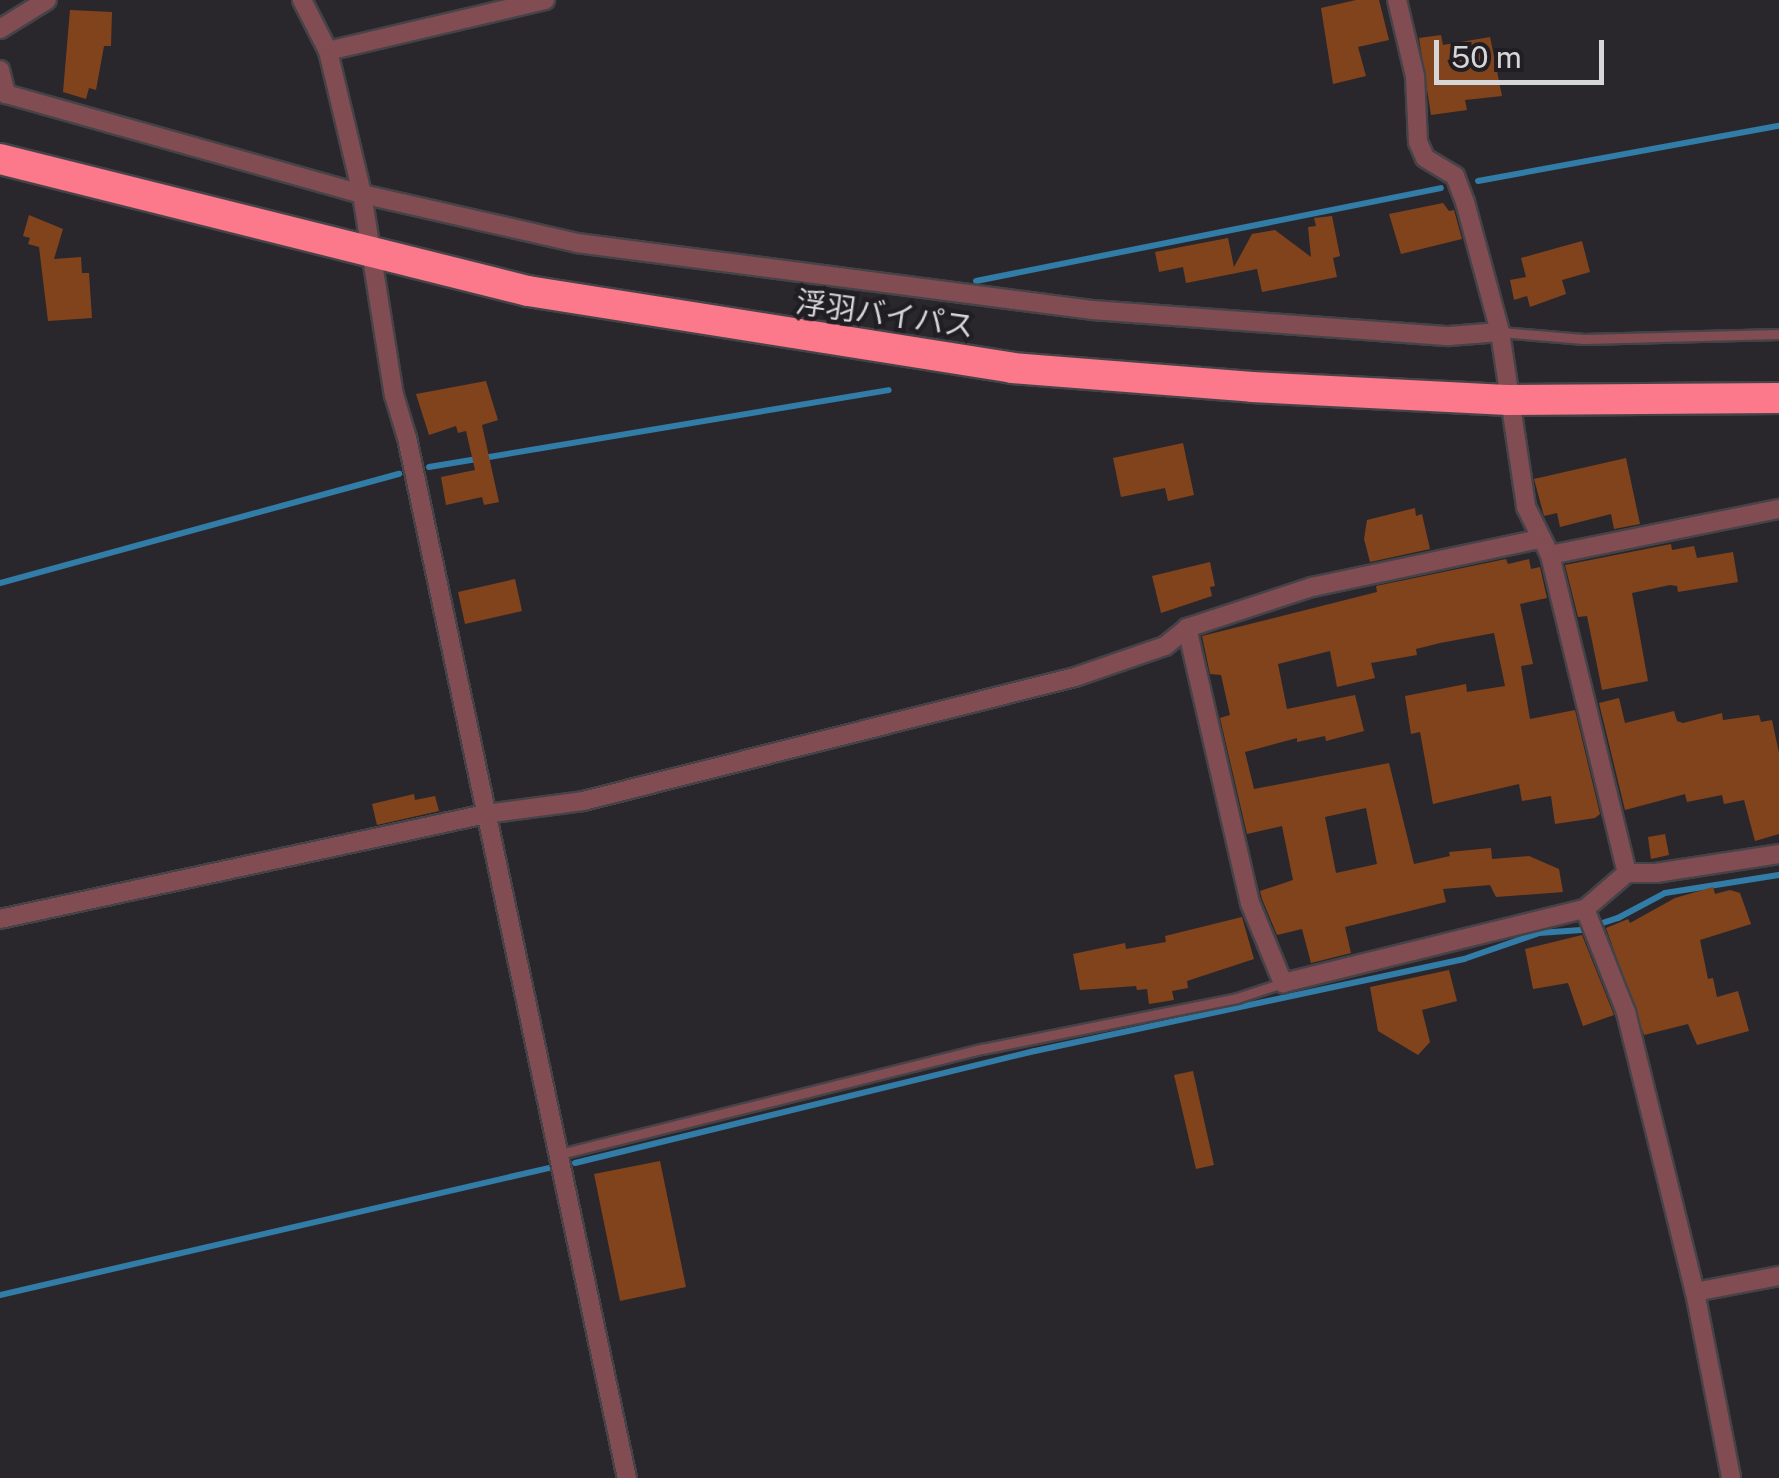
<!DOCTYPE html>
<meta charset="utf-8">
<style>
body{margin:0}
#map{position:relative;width:1779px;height:1478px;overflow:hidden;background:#2a272c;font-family:"Public Sans","Noto Sans JP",sans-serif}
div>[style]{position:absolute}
.stream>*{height:6px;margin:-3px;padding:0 3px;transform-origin:3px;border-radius:3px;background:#327ca8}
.building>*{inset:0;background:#81431c}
.roads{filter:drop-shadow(2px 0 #464348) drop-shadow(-2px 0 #464348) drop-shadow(0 2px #464348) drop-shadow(0 -2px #464348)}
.lane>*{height:9px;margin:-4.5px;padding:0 4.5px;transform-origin:4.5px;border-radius:4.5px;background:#824d52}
.street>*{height:18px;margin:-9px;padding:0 9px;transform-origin:9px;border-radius:9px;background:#824d52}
.highway>*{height:30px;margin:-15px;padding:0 15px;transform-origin:15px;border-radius:15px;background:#fb798a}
span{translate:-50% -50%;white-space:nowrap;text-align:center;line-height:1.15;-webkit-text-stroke:9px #201e22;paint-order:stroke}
.street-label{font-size:30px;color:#d6d5d8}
.scale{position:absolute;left:1434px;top:40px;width:170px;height:45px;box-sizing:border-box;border:5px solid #d6d5d8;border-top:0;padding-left:12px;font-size:30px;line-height:35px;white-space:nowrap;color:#d6d5d8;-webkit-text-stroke:8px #201e22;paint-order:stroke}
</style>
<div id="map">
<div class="stream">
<div style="left:1478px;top:181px;width:306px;rotate:-10.4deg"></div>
<div style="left:976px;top:281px;width:474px;rotate:-11.3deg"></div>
<div style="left:429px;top:467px;width:466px;rotate:-9.5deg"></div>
<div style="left:0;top:583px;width:414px;rotate:-15.3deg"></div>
<div style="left:575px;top:1163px;width:473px;rotate:-13.7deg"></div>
<div style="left:1035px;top:1051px;width:439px;rotate:-12.1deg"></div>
<div style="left:1464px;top:959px;width:79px;rotate:-19.1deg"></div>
<div style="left:1539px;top:933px;width:42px;rotate:-4.1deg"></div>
<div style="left:1581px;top:930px;width:39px;rotate:-18deg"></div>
<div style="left:1618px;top:918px;width:53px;rotate:-28deg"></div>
<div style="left:1665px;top:893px;width:115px;rotate:-9deg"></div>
<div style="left:0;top:1295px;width:563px;rotate:-13.03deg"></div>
</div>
<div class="building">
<div style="clip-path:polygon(1356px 0,1379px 0,1389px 40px,1358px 47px,1366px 76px,1333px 84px,1321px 8px)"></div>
<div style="clip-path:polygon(70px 10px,112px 12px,111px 46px,104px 46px,96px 90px,89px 88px,86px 99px,63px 92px)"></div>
<div style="clip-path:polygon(1441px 35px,1443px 45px,1490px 37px,1502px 96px,1465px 100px,1467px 110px,1431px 115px,1419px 38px)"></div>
<div style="clip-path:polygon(1443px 203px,1449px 211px,1454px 210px,1462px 239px,1401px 254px,1389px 214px)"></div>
<div style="clip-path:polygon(29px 215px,63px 229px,54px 259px,81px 257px,82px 273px,89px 273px,92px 318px,48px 321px,39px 247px,28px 244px,30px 238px,23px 236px)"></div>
<div style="clip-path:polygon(1332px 216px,1340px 256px,1333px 258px,1337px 277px,1262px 292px,1257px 269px,1186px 283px,1183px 267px,1159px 272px,1155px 252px,1228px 238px,1234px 267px,1252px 234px,1275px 230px,1311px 257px,1308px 227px,1316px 226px,1314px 218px)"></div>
<div style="clip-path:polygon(1582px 241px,1590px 272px,1562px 280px,1566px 294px,1530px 307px,1527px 296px,1514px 300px,1510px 280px,1526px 277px,1521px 258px)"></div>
<div style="clip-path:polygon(486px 381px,498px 420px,482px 425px,499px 502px,484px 505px,482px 497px,446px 505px,441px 477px,475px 470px,466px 431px,458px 433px,456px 426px,429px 435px,416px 394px)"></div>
<div style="clip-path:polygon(1183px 443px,1194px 495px,1168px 501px,1165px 488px,1121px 497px,1113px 458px)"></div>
<div style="clip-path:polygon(1626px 458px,1640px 524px,1614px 529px,1611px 514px,1560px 527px,1557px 513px,1544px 516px,1534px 479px)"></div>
<div style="clip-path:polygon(1415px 508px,1416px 516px,1422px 514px,1430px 549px,1370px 562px,1364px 539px,1367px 520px)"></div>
<div style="clip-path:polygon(1671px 544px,1672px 550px,1694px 546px,1697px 558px,1733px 552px,1738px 582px,1678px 592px,1677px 586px,1670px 585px,1632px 593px,1648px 681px,1602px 690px,1587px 616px,1578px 617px,1565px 565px)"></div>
<div style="clip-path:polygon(evenodd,1506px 559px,1508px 564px,1529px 559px,1531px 569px,1540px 567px,1547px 598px,1520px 604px,1533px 664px,1521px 666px,1530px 719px,1575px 710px,1600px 814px,1595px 818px,1555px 824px,1551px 796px,1522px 801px,1519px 784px,1433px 804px,1420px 732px,1411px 734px,1405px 696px,1466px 684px,1467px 692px,1505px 686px,1494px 633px,1440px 643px,1416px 649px,1417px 655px,1371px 663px,1375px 678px,1337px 687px,1330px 651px,1278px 664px,1287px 709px,1355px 695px,1364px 731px,1326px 741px,1325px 736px,1297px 742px,1297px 738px,1245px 752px,1254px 789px,1389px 763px,1414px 864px,1450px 856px,1449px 852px,1491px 848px,1492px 859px,1529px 856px,1559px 869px,1563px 892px,1496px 897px,1490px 885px,1443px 889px,1446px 902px,1345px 927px,1351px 953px,1311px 963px,1302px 929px,1277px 935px,1262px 899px,1260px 891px,1293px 880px,1282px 826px,1247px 834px,1220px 718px,1230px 715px,1221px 675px,1210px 674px,1202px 636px,1377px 592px,1376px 586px,1506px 559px,1366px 808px,1377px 864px,1336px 873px,1325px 817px,1366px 808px)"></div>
<div style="clip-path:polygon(1210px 562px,1215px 586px,1210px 587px,1212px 596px,1161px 613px,1152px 576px)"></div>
<div style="clip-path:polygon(515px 579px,522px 611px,465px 624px,458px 592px)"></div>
<div style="clip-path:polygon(1619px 698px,1625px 723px,1674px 711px,1677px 721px,1683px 723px,1722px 713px,1723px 720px,1759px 715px,1761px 722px,1772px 720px,1779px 753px,1779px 834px,1755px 841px,1744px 800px,1724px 804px,1722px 795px,1687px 802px,1685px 794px,1625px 810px,1599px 703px)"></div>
<div style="clip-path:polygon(414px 794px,415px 800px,435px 796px,439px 811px,377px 825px,372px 804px)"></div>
<div style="clip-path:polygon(1665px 834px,1669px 855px,1651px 859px,1648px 837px)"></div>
<div style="clip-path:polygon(1713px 887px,1715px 894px,1730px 890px,1740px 893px,1751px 924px,1700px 940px,1708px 979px,1713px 978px,1717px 997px,1738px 991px,1749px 1031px,1697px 1045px,1688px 1024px,1644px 1035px,1606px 928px,1628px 919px,1630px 923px,1675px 898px)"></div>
<div style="clip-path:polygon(1242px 917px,1254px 959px,1187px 981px,1188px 988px,1172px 991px,1174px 1000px,1149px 1004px,1147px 989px,1137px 990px,1136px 986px,1080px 990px,1073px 954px,1125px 943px,1126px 949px,1166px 942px,1165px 936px)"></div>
<div style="clip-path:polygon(1582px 935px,1614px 1015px,1583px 1026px,1568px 983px,1533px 989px,1525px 949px)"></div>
<div style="clip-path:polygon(1449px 970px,1457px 1001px,1422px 1010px,1430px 1042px,1418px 1055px,1378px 1031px,1370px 987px)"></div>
<div style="clip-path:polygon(1193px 1071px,1214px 1165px,1196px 1169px,1174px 1075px)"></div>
<div style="clip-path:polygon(660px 1161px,686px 1287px,620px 1301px,594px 1174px)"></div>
</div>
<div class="roads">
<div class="lane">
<div style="left:1500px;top:332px;width:84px;rotate:4.8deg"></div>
<div style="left:1584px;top:339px;width:195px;rotate:-1.5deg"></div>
<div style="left:560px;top:1154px;width:435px;rotate:-14deg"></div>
<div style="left:982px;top:1049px;width:260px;rotate:-11.3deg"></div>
<div style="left:1237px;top:998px;width:48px;rotate:-18.1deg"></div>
</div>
<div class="street">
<div style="left:302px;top:0;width:57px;rotate:63deg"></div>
<div style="left:328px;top:51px;width:147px;rotate:76.6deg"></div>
<div style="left:362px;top:194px;width:204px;rotate:81deg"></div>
<div style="left:394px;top:395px;width:45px;rotate:73.2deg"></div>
<div style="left:407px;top:438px;width:1063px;rotate:78.06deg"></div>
<div style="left:1397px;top:0;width:78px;rotate:76.7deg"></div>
<div style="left:1415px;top:76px;width:66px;rotate:87.4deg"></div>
<div style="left:1418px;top:142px;width:17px;rotate:66deg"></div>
<div style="left:1425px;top:158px;width:35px;rotate:31deg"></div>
<div style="left:1455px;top:176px;width:28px;rotate:69deg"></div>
<div style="left:1465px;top:202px;width:135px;rotate:74.9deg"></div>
<div style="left:1500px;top:332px;width:177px;rotate:81.5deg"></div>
<div style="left:1526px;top:507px;width:54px;rotate:63.4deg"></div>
<div style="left:1550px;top:555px;width:327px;rotate:76.4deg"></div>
<div style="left:0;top:29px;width:55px;rotate:-31.7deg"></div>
<div style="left:328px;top:51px;width:223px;rotate:-13.2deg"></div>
<div style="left:0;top:70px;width:25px;rotate:76deg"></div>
<div style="left:6px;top:94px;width:370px;rotate:15.7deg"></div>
<div style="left:362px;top:194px;width:221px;rotate:12.8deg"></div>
<div style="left:577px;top:243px;width:519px;rotate:7.41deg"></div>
<div style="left:1092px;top:310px;width:358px;rotate:4.2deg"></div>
<div style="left:1449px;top:336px;width:51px;rotate:-4.5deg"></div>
<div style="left:1550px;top:555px;width:234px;rotate:-11.4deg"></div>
<div style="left:1187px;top:628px;width:282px;rotate:77.1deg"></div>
<div style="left:1250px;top:903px;width:87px;rotate:67.6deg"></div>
<div style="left:1283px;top:983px;width:311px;rotate:-13.8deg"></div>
<div style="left:1585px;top:909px;width:55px;rotate:-40.6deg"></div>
<div style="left:1627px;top:873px;width:29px"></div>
<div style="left:1656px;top:873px;width:124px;rotate:-8.8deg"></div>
<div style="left:1585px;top:909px;width:111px;rotate:68.3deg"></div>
<div style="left:1626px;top:1012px;width:288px;rotate:76.2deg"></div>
<div style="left:1695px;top:1292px;width:189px;rotate:79deg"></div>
<div style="left:0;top:919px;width:497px;rotate:-12.2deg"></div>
<div style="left:486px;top:814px;width:98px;rotate:-7.6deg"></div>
<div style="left:583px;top:801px;width:507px;rotate:-14.15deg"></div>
<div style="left:1075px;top:677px;width:95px;rotate:-19deg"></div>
<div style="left:1165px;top:646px;width:28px;rotate:-39deg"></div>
<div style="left:1187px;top:628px;width:132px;rotate:-18.2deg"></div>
<div style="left:1312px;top:587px;width:232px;rotate:-11.9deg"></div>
<div style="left:1695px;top:1292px;width:86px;rotate:-10.8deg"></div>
</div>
<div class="highway">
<div style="left:0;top:159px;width:544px;rotate:14.04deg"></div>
<div style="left:528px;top:291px;width:490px;rotate:9deg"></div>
<div style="left:1012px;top:368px;width:241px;rotate:4.5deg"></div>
<div style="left:1252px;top:387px;width:256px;rotate:2.9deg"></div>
<div style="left:1508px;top:400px;width:271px;rotate:-0.4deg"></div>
</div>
</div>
<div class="street-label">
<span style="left:885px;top:314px;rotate:8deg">浮羽バイパス</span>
</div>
<div class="scale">50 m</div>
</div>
